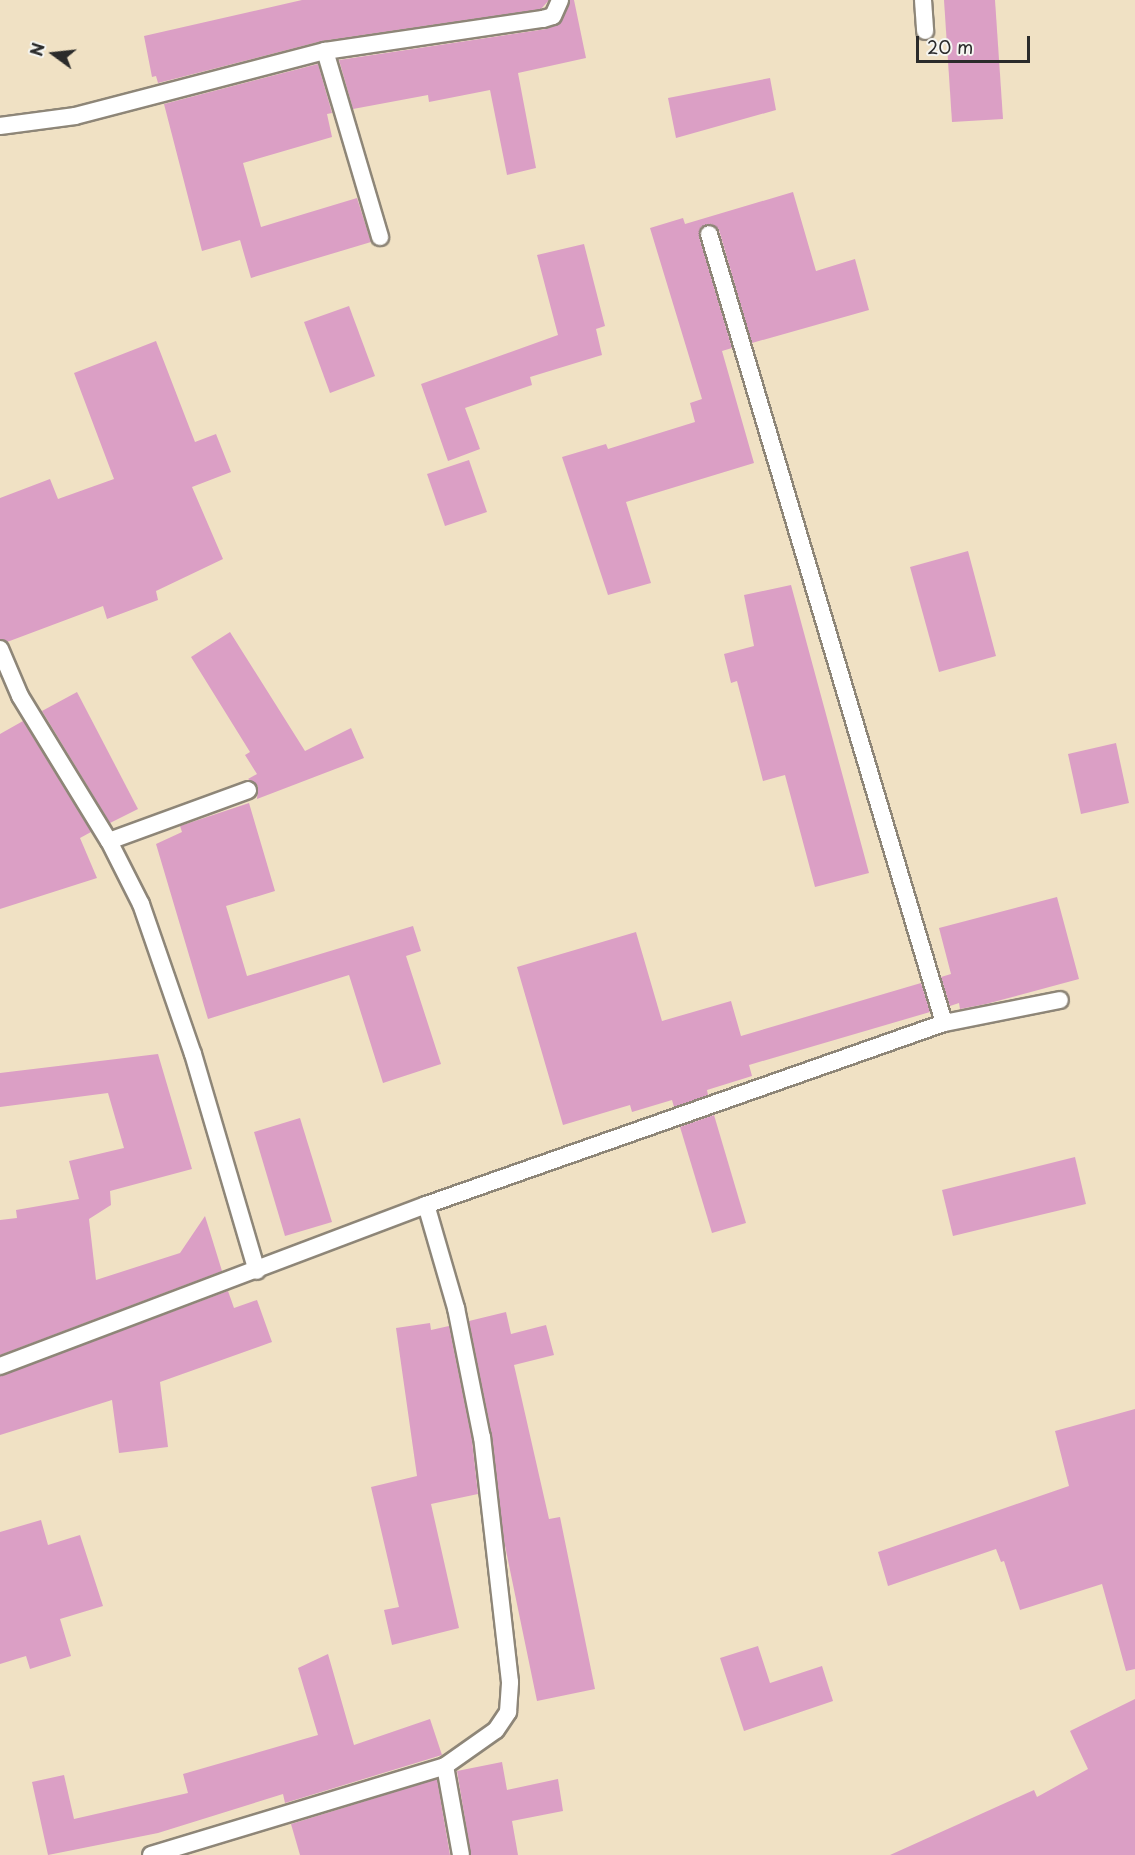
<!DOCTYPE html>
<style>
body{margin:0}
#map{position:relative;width:1135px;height:1855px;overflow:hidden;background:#f0e1c4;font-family:"Playpen Sans",sans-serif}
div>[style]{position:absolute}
.building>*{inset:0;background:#db9fc5}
.roads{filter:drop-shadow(2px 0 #8e8678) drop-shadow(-2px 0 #8e8678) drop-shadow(0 2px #8e8678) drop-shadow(0 -2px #8e8678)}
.service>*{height:16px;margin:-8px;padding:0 8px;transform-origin:8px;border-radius:8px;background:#fff}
span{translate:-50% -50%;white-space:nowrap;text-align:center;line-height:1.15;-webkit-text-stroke:4.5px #f6f6f2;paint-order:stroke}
.north{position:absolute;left:24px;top:24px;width:60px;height:60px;-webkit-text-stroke:4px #f6f6f2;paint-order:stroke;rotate:285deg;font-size:16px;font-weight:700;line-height:24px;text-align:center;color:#2b2b2b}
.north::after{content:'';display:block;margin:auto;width:21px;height:27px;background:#2b2b2b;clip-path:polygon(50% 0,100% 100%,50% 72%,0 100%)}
.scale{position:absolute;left:916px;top:36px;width:114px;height:27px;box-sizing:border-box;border:3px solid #2b2b2b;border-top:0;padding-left:8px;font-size:18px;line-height:21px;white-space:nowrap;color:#2b2b2b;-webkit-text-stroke:4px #f6f6f2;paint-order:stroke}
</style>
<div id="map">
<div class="building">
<div style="clip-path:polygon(302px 0,549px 0,541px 9px,322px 41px,158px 83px,156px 76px,152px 77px,144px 36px)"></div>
<div style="clip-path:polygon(570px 0,574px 0,586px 58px,518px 73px,536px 168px,507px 175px,490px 90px,429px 102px,428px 95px,353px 109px,339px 60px,546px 29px,560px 24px)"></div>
<div style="clip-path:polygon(944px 0,995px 0,1003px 119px,952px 122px)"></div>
<div style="clip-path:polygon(318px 64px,332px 113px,327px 114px,332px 137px,243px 163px,261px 227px,357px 198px,371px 242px,251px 278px,240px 240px,202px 251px,164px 104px)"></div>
<div style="clip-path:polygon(770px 78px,776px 110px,676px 138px,668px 98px)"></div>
<div style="clip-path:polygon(793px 192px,816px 271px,855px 259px,869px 310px,752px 343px,719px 230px,711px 224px,701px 227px,699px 237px,732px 348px,722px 351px,754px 463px,626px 502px,651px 583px,608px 595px,562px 457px,606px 444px,608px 449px,695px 422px,690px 403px,702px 399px,650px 228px,683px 218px,685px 224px)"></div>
<div style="clip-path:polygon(584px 244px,605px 326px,596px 329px,602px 355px,530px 377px,532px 385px,465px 408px,480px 449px,448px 461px,421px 384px,558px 335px,537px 255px)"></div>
<div style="clip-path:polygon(349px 306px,375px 376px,330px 393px,304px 322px)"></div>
<div style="clip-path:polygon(156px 341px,195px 442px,216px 434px,231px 472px,192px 487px,223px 559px,156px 591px,158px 600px,107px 619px,103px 606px,7px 642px,0 639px,0 498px,50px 479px,58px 499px,114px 479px,74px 373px)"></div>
<div style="clip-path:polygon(469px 460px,487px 512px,445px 526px,427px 474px)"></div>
<div style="clip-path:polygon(968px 551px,996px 656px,939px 672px,910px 567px)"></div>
<div style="clip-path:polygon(791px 585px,869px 873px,815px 887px,785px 775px,763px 781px,737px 681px,731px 683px,724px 654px,754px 646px,744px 595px)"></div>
<div style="clip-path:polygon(230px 632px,305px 751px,351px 728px,364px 758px,257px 799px,258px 786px,248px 779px,257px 774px,245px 755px,250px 752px,191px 657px)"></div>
<div style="clip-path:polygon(77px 692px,138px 809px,110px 823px,42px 711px)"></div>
<div style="clip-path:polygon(23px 721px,91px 832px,80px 838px,97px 878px,0 909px,0 734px)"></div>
<div style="clip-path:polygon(1116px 743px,1129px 803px,1081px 814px,1068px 754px)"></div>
<div style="clip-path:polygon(249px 803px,275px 891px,226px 906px,247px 976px,413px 926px,421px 951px,406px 956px,441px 1064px,383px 1083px,349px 975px,208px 1019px,156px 844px,182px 832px,180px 826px)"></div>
<div style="clip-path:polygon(1057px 897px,1079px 979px,986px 1004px,960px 1009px,959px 1003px,950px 1006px,941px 977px,951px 974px,939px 928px)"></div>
<div style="clip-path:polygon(636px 932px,662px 1021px,731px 1001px,741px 1036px,921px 983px,930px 1012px,749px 1065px,752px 1076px,707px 1090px,708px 1095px,674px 1107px,672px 1100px,632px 1112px,630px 1105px,563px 1125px,517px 967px)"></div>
<div style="clip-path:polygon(158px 1054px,192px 1169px,110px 1191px,111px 1205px,89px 1219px,96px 1280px,180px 1253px,205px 1216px,222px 1271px,0 1355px,0 1220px,17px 1218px,16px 1210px,79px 1199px,69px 1161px,124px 1148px,108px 1093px,0 1107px,0 1073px)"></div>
<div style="clip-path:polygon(714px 1115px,746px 1223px,712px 1233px,680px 1127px)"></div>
<div style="clip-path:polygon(300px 1118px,332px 1222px,285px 1236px,254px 1132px)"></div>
<div style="clip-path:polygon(1075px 1157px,1086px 1204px,953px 1236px,942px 1190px)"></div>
<div style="clip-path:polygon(228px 1291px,234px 1308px,257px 1300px,272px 1342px,160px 1382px,168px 1447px,119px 1453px,112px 1400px,0 1435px,0 1376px)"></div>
<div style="clip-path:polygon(506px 1312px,511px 1334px,546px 1325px,554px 1355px,514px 1365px,549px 1519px,560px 1517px,595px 1689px,537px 1701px,504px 1541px,492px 1436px,469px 1321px)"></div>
<div style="clip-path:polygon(430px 1323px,431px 1330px,449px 1326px,472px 1440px,478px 1494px,431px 1504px,459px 1628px,392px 1645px,384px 1610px,399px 1607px,371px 1487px,417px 1476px,396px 1328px)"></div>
<div style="clip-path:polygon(1135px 1409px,1135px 1669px,1126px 1671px,1102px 1584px,1020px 1610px,1004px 1561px,1001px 1562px,996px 1549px,888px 1586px,878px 1552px,1069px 1486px,1055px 1431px)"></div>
<div style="clip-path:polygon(41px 1520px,48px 1545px,80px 1535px,103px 1606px,60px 1619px,71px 1656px,30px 1669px,26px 1656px,0 1664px,0 1532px)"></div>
<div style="clip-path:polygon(758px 1646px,770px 1683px,822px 1666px,833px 1701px,744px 1731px,720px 1658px)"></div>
<div style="clip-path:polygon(328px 1654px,354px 1745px,430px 1719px,442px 1755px,285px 1803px,283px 1794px,158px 1833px,48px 1855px,32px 1782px,64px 1775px,74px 1819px,188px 1793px,183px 1774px,318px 1735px,298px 1668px)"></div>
<div style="clip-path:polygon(1135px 1699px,1135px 1855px,890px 1855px,1034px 1790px,1037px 1797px,1088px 1769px,1070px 1731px)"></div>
<div style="clip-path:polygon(502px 1762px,507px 1790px,558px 1779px,563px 1811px,512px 1821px,518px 1855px,471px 1855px,457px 1771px)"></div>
<div style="clip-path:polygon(437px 1779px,450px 1855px,300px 1855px,291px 1824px)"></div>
</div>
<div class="roads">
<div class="service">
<div style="left:923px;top:0;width:31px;rotate:86deg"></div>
<div style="left:325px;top:51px;width:194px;rotate:73.5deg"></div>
<div style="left:0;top:126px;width:76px;rotate:-7.6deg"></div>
<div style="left:75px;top:116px;width:258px;rotate:-14.6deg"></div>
<div style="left:325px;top:51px;width:220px;rotate:-8.4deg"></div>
<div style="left:543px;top:19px;width:10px;rotate:-17deg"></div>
<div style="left:553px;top:16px;width:17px;rotate:-66deg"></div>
<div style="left:0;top:649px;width:51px;rotate:66.9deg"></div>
<div style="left:20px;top:696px;width:170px;rotate:58.5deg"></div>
<div style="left:109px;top:841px;width:71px;rotate:63.1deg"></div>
<div style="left:141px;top:904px;width:159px;rotate:70.9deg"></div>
<div style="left:193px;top:1054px;width:226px;rotate:73.6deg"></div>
<div style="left:109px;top:841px;width:148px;rotate:-20.1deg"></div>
<div style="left:944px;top:1023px;width:118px;rotate:-11.2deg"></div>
<div style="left:0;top:1366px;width:455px;rotate:-20.7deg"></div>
<div style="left:426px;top:1205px;width:549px;rotate:-19.36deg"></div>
<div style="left:944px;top:1023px;width:823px;rotate:-106.59deg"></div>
<div style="left:445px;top:1766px;width:90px;rotate:79.8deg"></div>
<div style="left:151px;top:1855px;width:307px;rotate:-16.8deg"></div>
<div style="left:445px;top:1766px;width:62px;rotate:-35.2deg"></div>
<div style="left:496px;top:1730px;width:22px;rotate:-56deg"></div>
<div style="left:508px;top:1712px;width:30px;rotate:-86deg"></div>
<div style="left:510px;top:1682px;width:246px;rotate:-96.5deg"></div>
<div style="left:482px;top:1438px;width:133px;rotate:-101.3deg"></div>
<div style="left:456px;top:1308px;width:107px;rotate:-106.2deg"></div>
</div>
</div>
<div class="north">N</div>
<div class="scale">20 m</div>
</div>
